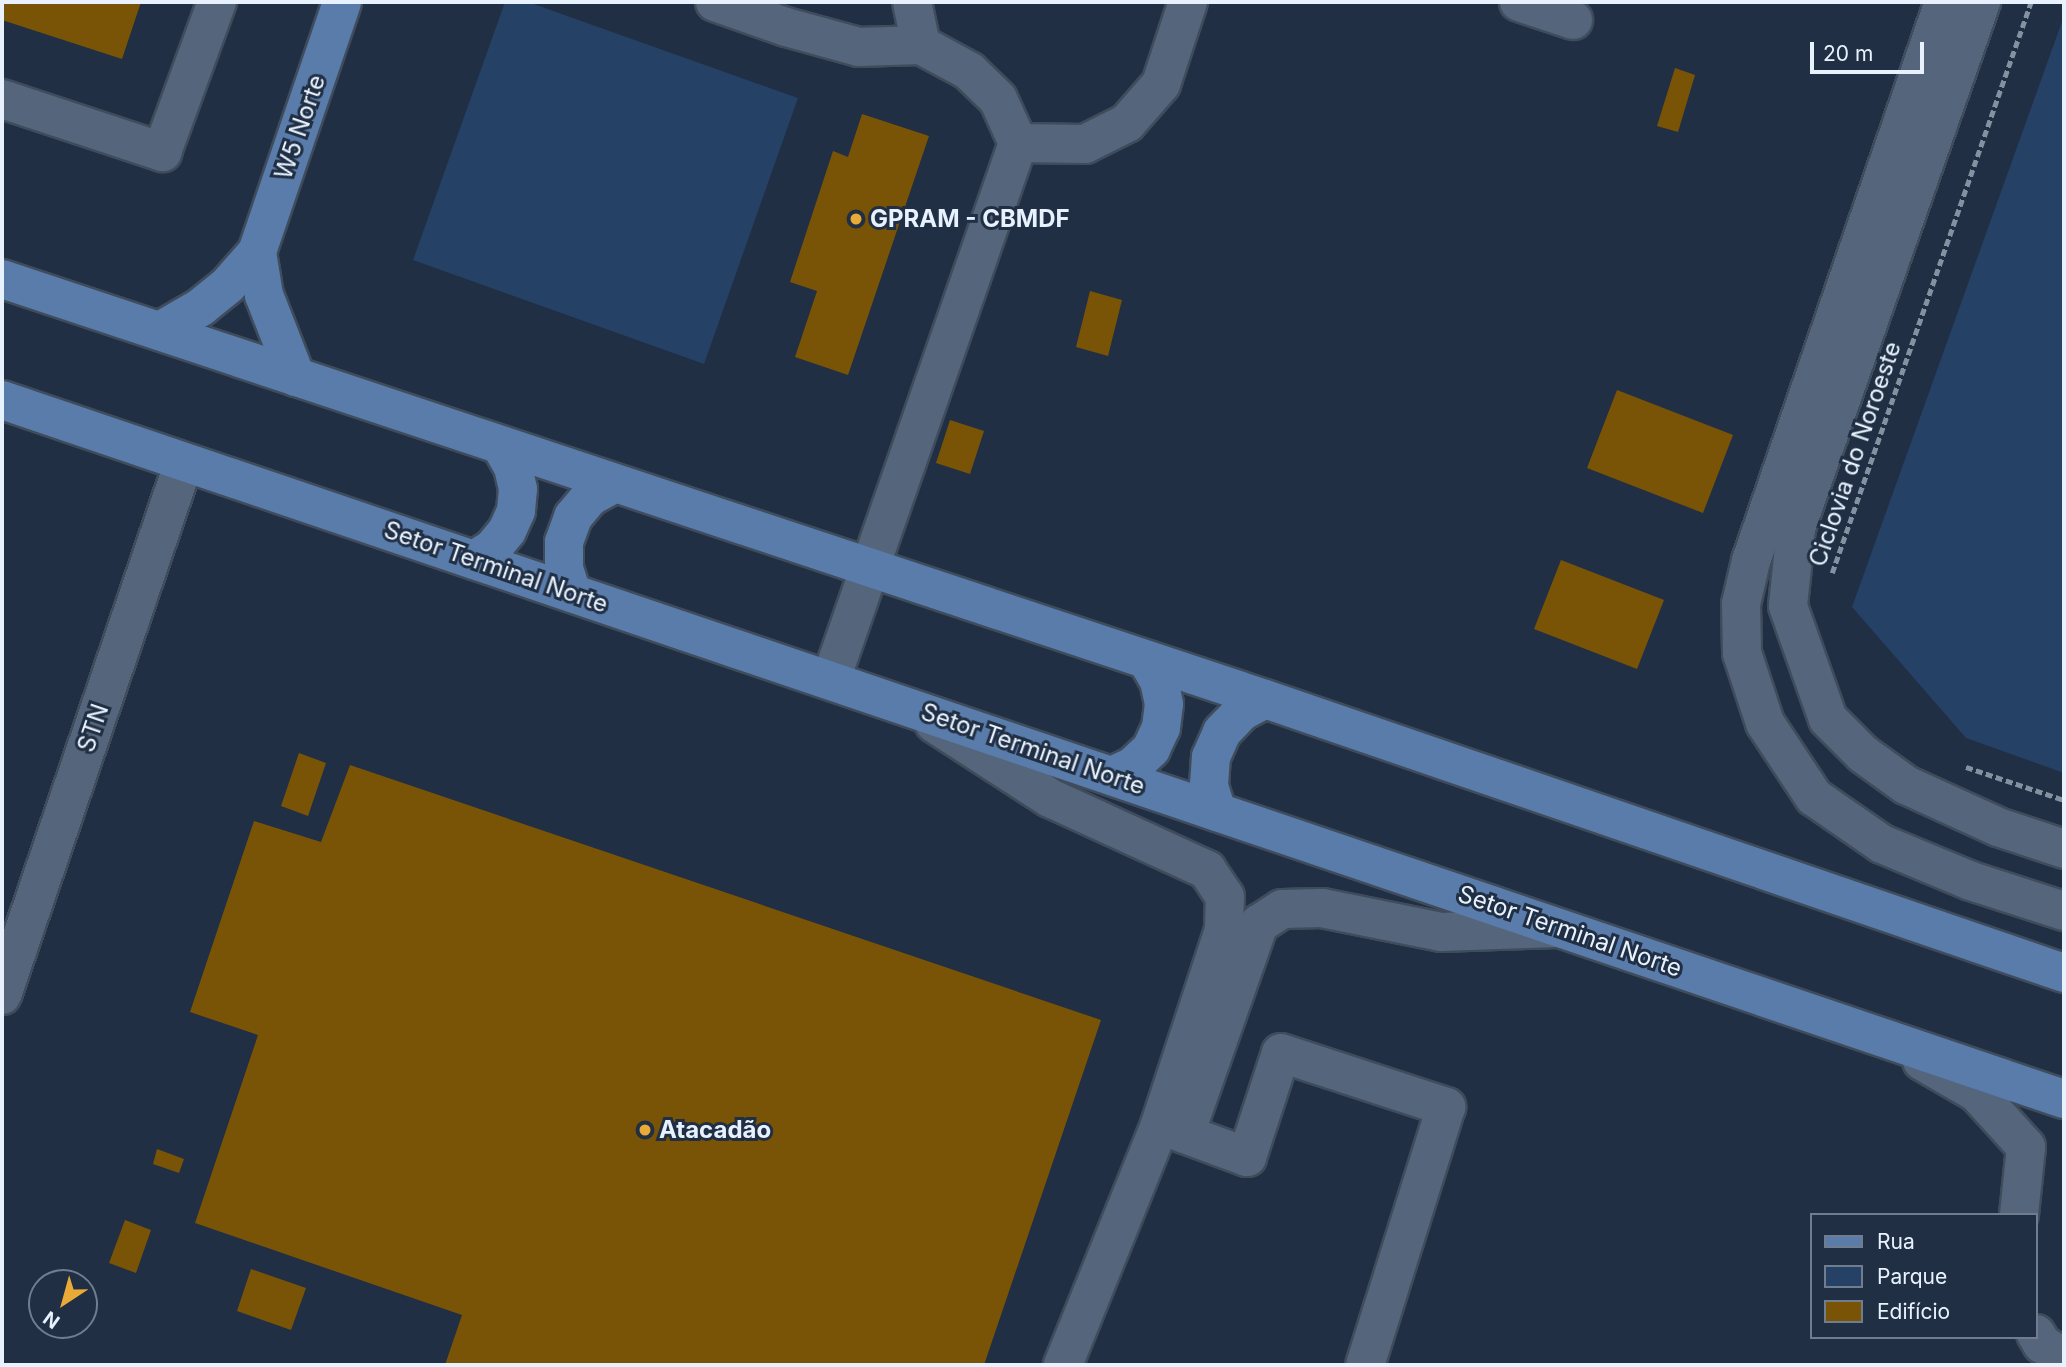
<!DOCTYPE html>
<meta charset="utf-8">
<style>
body{margin:0}
#map{position:relative;width:2066px;height:1367px;overflow:hidden;background:#202f43;font-family:Inter,sans-serif}
div>[style]{position:absolute}
.green>*{inset:0;background:#254166}
.building>*{inset:0;background:#7a5406}
.path>*{height:4.5px;margin-top:-2.25px;transform-origin:0;background:repeating-linear-gradient(90deg,#8491a1 0 7px,transparent 0 10.5px)}
.roads{filter:drop-shadow(2px 0 #3f4c5c) drop-shadow(-2px 0 #3f4c5c) drop-shadow(0 2px #3f4c5c) drop-shadow(0 -2px #3f4c5c)}
.minor>*{height:38px;margin:-19px;padding:0 19px;transform-origin:19px;border-radius:19px;background:#55667c}
.major>*{height:38px;margin:-19px;padding:0 19px;transform-origin:19px;border-radius:19px;background:#597cab}
.dots>*{width:19px;height:19px;translate:-50% -50%;box-sizing:border-box;border:4px solid #202f43;border-radius:50%}
span{translate:-50% -50%;white-space:nowrap;text-align:center;line-height:1.15;-webkit-text-stroke:6px #202f43;paint-order:stroke}
.street-label{font-size:24px;color:#e8f2ff}
.poi-label{font-size:24px;color:#e8f2ff;font-weight:700}
.left{translate:0 -50%;text-align:left}
.frame{position:absolute;inset:0;border:4px solid #e8f2ff;pointer-events:none}
.legend{position:absolute;left:1810px;top:1213px;width:228px;height:126px;box-sizing:border-box;background:#202f43;border:2px solid #707d8e;margin:0;padding:9px 12px;list-style:none;font-size:21px;color:#e8f2ff}
.legend li{display:flex;align-items:center;gap:14px;height:35px}
.legend b{width:35px;border:2px solid #707d8e}
.north{position:absolute;left:28px;top:1269px;width:70px;height:70px;box-sizing:border-box;background:#202f43;border:2px solid #707d8e;border-radius:50%;rotate:216deg;font-size:19px;font-weight:700;line-height:28px;text-align:center;color:#e8f2ff}
.north::after{content:'';display:block;margin:auto;width:24px;height:32px;background:#e9aa38;clip-path:polygon(50% 0,100% 100%,50% 72%,0 100%)}
.scale{position:absolute;left:1810px;top:42px;width:114px;height:32px;box-sizing:border-box;border:4px solid #e8f2ff;border-top:0;padding-left:9px;font-size:21px;line-height:24px;white-space:nowrap;color:#e8f2ff;-webkit-text-stroke:5px #202f43;paint-order:stroke}
</style>
<div id="map">
<div class="green">
<div style="clip-path:polygon(505px 2px,528px 2px,798px 98px,704px 364px,413px 260px)"></div>
<div style="clip-path:polygon(2064px 16px,2064px 773px,1966px 738px,1852px 607px)"></div>
</div>
<div class="building">
<div style="clip-path:polygon(2px 2px,141px 2px,122px 59px,2px 20px)"></div>
<div style="clip-path:polygon(1675px 68px,1695px 75px,1678px 132px,1657px 126px)"></div>
<div style="clip-path:polygon(862px 114px,929px 136px,848px 375px,795px 357px,817px 291px,790px 282px,833px 151px,848px 157px)"></div>
<div style="clip-path:polygon(1090px 291px,1122px 300px,1108px 356px,1076px 347px)"></div>
<div style="clip-path:polygon(1617px 390px,1733px 435px,1703px 513px,1587px 468px)"></div>
<div style="clip-path:polygon(950px 420px,984px 431px,970px 474px,936px 463px)"></div>
<div style="clip-path:polygon(1561px 560px,1664px 600px,1637px 669px,1534px 629px)"></div>
<div style="clip-path:polygon(299px 753px,326px 763px,308px 816px,281px 806px)"></div>
<div style="clip-path:polygon(350px 765px,1101px 1020px,984px 1365px,445px 1365px,462px 1315px,195px 1223px,258px 1035px,190px 1012px,254px 821px,321px 842px)"></div>
<div style="clip-path:polygon(157px 1149px,184px 1159px,179px 1173px,153px 1164px)"></div>
<div style="clip-path:polygon(125px 1220px,151px 1230px,136px 1273px,109px 1263px)"></div>
<div style="clip-path:polygon(251px 1269px,306px 1288px,291px 1330px,237px 1311px)"></div>
</div>
<div class="path">
<div style="left:1832px;top:573px;width:605px;rotate:-70.79deg"></div>
<div style="left:1966px;top:767px;width:103px;rotate:18.6deg"></div>
</div>
<div class="roads">
<div class="minor">
<div style="left:715px;top:2px;width:75px;rotate:19.4deg"></div>
<div style="left:786px;top:27px;width:76px;rotate:15.3deg"></div>
<div style="left:859px;top:47px;width:62px;rotate:-1.8deg"></div>
<div style="left:921px;top:45px;width:55px;rotate:28.4deg"></div>
<div style="left:969px;top:71px;width:40px;rotate:44deg"></div>
<div style="left:998px;top:99px;width:48px;rotate:65.6deg"></div>
<div style="left:1018px;top:143px;width:568px;rotate:109.23deg"></div>
<div style="left:912px;top:2px;width:44px;rotate:78.2deg"></div>
<div style="left:1519px;top:2px;width:57px;rotate:18.4deg"></div>
<div style="left:1944px;top:2px;width:591px;rotate:109.05deg"></div>
<div style="left:1751px;top:561px;width:44px;rotate:103.1deg"></div>
<div style="left:1741px;top:604px;width:49px;rotate:88.8deg"></div>
<div style="left:1742px;top:653px;width:74px;rotate:71.8deg"></div>
<div style="left:1765px;top:723px;width:89px;rotate:56.5deg"></div>
<div style="left:1814px;top:797px;width:83px;rotate:34.7deg"></div>
<div style="left:1882px;top:844px;width:96px;rotate:22.6deg"></div>
<div style="left:1971px;top:881px;width:98px;rotate:17.9deg"></div>
<div style="left:1981px;top:2px;width:558px;rotate:109.38deg"></div>
<div style="left:1796px;top:528px;width:78px;rotate:95.9deg"></div>
<div style="left:1788px;top:606px;width:120px;rotate:70.5deg"></div>
<div style="left:1828px;top:719px;width:49px;rotate:45deg"></div>
<div style="left:1863px;top:754px;width:53px;rotate:35.8deg"></div>
<div style="left:1906px;top:785px;width:101px;rotate:24.5deg"></div>
<div style="left:1998px;top:827px;width:70px;rotate:18.4deg"></div>
<div style="left:2px;top:99px;width:169px;rotate:18.3deg"></div>
<div style="left:162px;top:152px;width:160px;rotate:-69.9deg"></div>
<div style="left:1018px;top:143px;width:67px;rotate:0.9deg"></div>
<div style="left:1085px;top:144px;width:47px;rotate:-26.6deg"></div>
<div style="left:1127px;top:123px;width:52px;rotate:-48.9deg"></div>
<div style="left:1161px;top:84px;width:86px;rotate:-71.8deg"></div>
<div style="left:934px;top:723px;width:138px;rotate:32.9deg"></div>
<div style="left:1050px;top:798px;width:173px;rotate:24.6deg"></div>
<div style="left:1207px;top:870px;width:32px;rotate:56deg"></div>
<div style="left:1225px;top:897px;width:33px;rotate:92deg"></div>
<div style="left:1224px;top:930px;width:205px;rotate:108.2deg"></div>
<div style="left:2px;top:995px;width:563px;rotate:-71.15deg"></div>
<div style="left:1922px;top:1061px;width:64px;rotate:30.2deg"></div>
<div style="left:1977px;top:1093px;width:73px;rotate:47.8deg"></div>
<div style="left:2026px;top:1147px;width:68px;rotate:95.9deg"></div>
<div style="left:1185px;top:1134px;width:223px;rotate:-70.6deg"></div>
<div style="left:1259px;top:924px;width:27px;rotate:-33deg"></div>
<div style="left:1282px;top:909px;width:40px;rotate:-1.4deg"></div>
<div style="left:1322px;top:908px;width:121px;rotate:11.4deg"></div>
<div style="left:1441px;top:932px;width:115px;rotate:-2deg"></div>
<div style="left:2036px;top:1334px;width:12px;rotate:59deg"></div>
<div style="left:2042px;top:1344px;width:26px;rotate:32deg"></div>
<div style="left:1063px;top:1365px;width:259px;rotate:-68deg"></div>
<div style="left:1160px;top:1125px;width:93px;rotate:20.2deg"></div>
<div style="left:1247px;top:1157px;width:109px;rotate:-71.9deg"></div>
<div style="left:1281px;top:1053px;width:174px;rotate:18.1deg"></div>
<div style="left:1446px;top:1107px;width:270px;rotate:107.4deg"></div>
</div>
<div class="major">
<div style="left:257px;top:252px;width:44px;rotate:80.8deg"></div>
<div style="left:264px;top:295px;width:88px;rotate:68.7deg"></div>
<div style="left:2px;top:279px;width:1331px;rotate:18.39deg"></div>
<div style="left:1265px;top:699px;width:845px;rotate:18.93deg"></div>
<div style="left:160px;top:331px;width:48px;rotate:-30.3deg"></div>
<div style="left:201px;top:307px;width:35px;rotate:-39deg"></div>
<div style="left:228px;top:285px;width:44px;rotate:-48.7deg"></div>
<div style="left:257px;top:252px;width:264px;rotate:-71.2deg"></div>
<div style="left:2px;top:400px;width:2177px;rotate:18.73deg"></div>
<div style="left:474px;top:560px;width:22px;rotate:-32deg"></div>
<div style="left:493px;top:548px;width:22px;rotate:-51deg"></div>
<div style="left:507px;top:531px;width:22px;rotate:-66deg"></div>
<div style="left:516px;top:511px;width:22px;rotate:-85deg"></div>
<div style="left:518px;top:489px;width:23px;rotate:-103deg"></div>
<div style="left:513px;top:467px;width:22px;rotate:-120deg"></div>
<div style="left:572px;top:593px;width:26px;rotate:-108deg"></div>
<div style="left:564px;top:568px;width:26px;rotate:-90deg"></div>
<div style="left:564px;top:542px;width:27px;rotate:-70deg"></div>
<div style="left:573px;top:517px;width:26px;rotate:-50deg"></div>
<div style="left:590px;top:497px;width:26px;rotate:-29deg"></div>
<div style="left:1112px;top:776px;width:23px;rotate:-25deg"></div>
<div style="left:1133px;top:766px;width:25px;rotate:-43deg"></div>
<div style="left:1151px;top:749px;width:23px;rotate:-65deg"></div>
<div style="left:1161px;top:728px;width:24px;rotate:-83deg"></div>
<div style="left:1164px;top:704px;width:24px;rotate:-102deg"></div>
<div style="left:1159px;top:681px;width:24px;rotate:-120deg"></div>
<div style="left:1217px;top:812px;width:28px;rotate:-107deg"></div>
<div style="left:1209px;top:785px;width:28px;rotate:-86deg"></div>
<div style="left:1211px;top:757px;width:27px;rotate:-66deg"></div>
<div style="left:1222px;top:732px;width:28px;rotate:-46deg"></div>
<div style="left:1241px;top:712px;width:27px;rotate:-28deg"></div>
</div>
</div>
<div class="dots">
<div style="left:856px;top:219px;background:#e9aa38"></div>
<div style="left:645px;top:1130px;background:#e9aa38"></div>
</div>
<div class="street-label">
<span style="left:300px;top:127px;rotate:-71deg">W5 Norte</span>
<span style="left:1855px;top:454px;rotate:-71deg">Ciclovia do Noroeste</span>
<span style="left:496px;top:567px;rotate:19deg">Setor Terminal Norte</span>
<span style="left:93px;top:728px;rotate:-71deg">STN</span>
<span style="left:1033px;top:749px;rotate:19deg">Setor Terminal Norte</span>
<span style="left:1570px;top:931px;rotate:19deg">Setor Terminal Norte</span>
</div>
<div class="poi-label">
<span class="left" style="left:870px;top:219px">GPRAM - CBMDF</span>
<span class="left" style="left:659px;top:1130px">Atacadão</span>
</div>
<div class="frame"></div>
<ul class="legend">
<li><b style="height:9px;background:#597cab"></b>Rua</li>
<li><b style="height:19px;background:#254166"></b>Parque</li>
<li><b style="height:19px;background:#7a5406"></b>Edifício</li>
</ul>
<div class="north">N</div>
<div class="scale">20 m</div>
</div>
